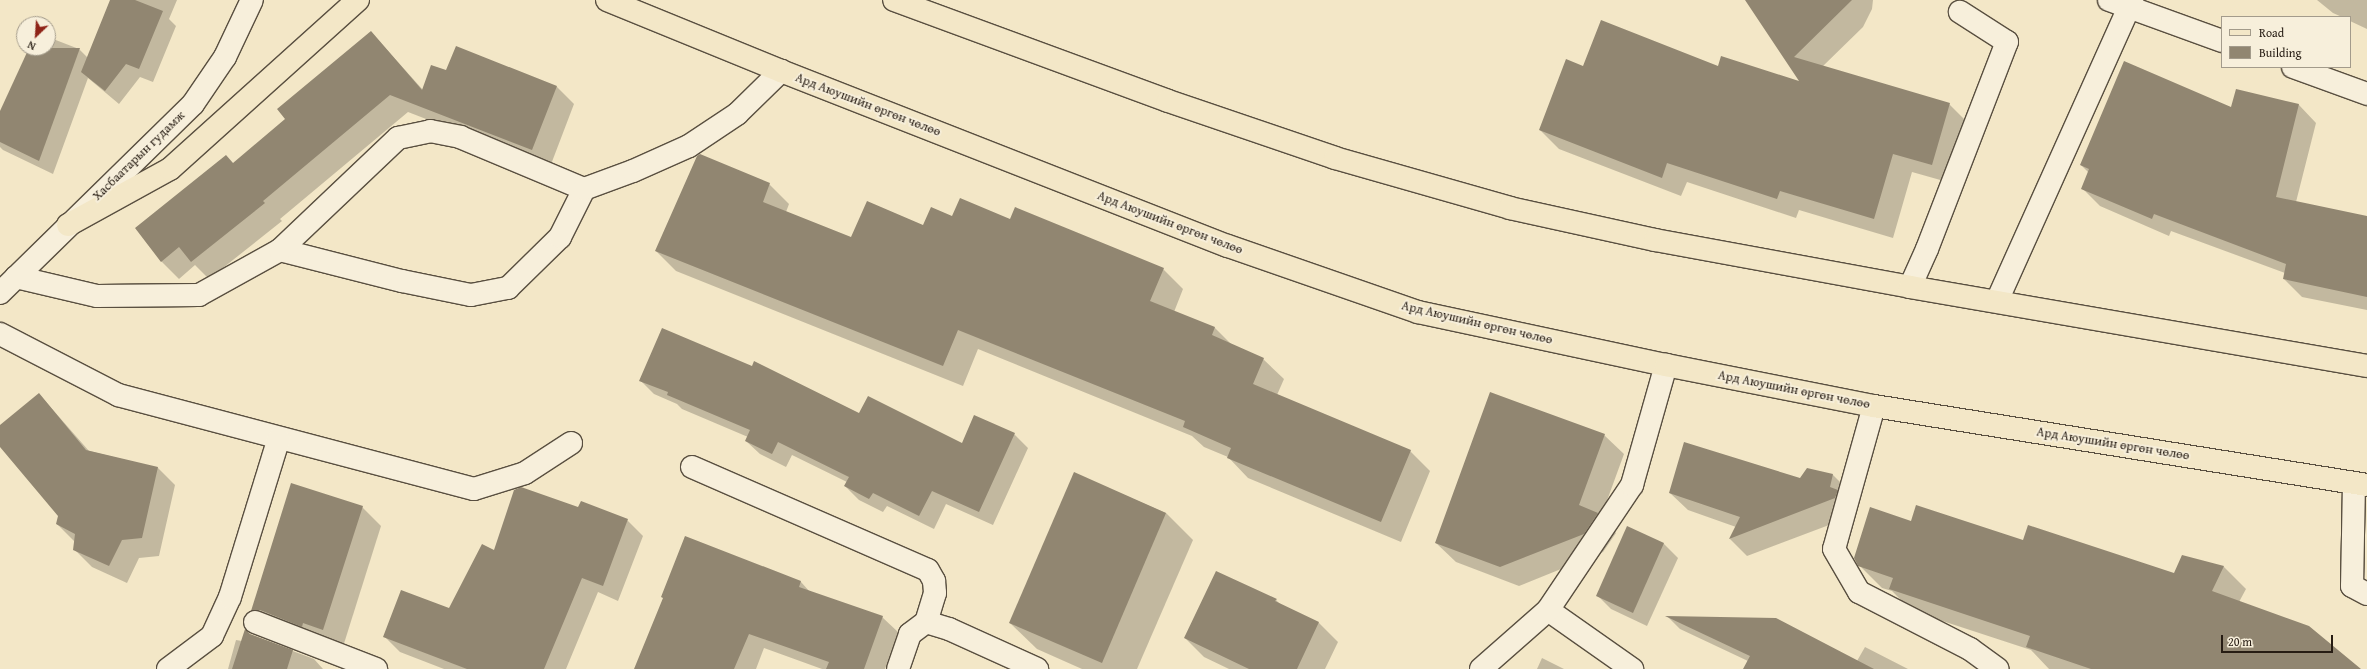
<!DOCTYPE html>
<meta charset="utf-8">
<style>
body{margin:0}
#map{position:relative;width:2367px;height:669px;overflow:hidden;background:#f3e7c7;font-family:"Gentium Book Plus",serif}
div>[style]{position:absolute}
.shadow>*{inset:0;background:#0003}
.building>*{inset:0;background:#918671}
.roads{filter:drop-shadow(1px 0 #594f40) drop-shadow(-1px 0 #594f40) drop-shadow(0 1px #594f40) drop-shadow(0 -1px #594f40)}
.minor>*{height:22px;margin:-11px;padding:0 11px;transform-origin:11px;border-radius:11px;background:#f7efdb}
.major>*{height:22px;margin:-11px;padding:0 11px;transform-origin:11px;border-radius:11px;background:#f3e7c7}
span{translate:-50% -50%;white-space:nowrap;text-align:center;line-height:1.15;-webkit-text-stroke:3.5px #f7efdb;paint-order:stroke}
.street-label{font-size:13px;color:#261c13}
.legend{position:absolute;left:2221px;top:16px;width:130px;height:52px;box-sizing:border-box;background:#f7efdb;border:1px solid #a39b8b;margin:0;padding:5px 7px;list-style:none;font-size:12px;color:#261c13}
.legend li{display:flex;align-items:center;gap:8px;height:20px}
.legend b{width:20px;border:1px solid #a39b8b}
.north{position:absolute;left:16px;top:16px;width:40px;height:40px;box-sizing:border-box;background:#f7efdb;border:1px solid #a39b8b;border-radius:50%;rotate:205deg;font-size:11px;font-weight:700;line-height:16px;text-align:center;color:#261c13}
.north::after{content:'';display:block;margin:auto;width:14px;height:18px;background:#8f2418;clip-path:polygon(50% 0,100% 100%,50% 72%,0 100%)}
.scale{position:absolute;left:2221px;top:635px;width:112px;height:18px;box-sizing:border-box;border:2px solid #261c13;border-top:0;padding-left:5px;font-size:12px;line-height:14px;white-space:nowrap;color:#261c13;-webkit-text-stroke:3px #f7efdb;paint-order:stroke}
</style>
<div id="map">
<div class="shadow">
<div style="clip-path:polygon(111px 0,177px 0,169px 19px,176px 26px,153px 82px,140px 77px,119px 104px,88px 78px,53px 174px,3px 150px,0 147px,0 114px,30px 48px,48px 48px,48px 37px,79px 49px,88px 58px)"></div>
<div style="clip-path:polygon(1746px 0,1873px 0,1872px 9px,1863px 27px,1822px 67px,1949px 104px,1968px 123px,1951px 183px,1912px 172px,1893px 238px,1799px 210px,1796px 218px,1687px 182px,1681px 196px,1559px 149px,1540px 130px,1584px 67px,1719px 67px,1802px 82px)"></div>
<div style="clip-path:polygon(2317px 0,2367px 0,2367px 29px,2350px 21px,2350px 17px,2342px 17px,2333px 13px)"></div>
<div style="clip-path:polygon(371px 32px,423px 90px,557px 87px,574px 104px,550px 167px,408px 112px,280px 219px,282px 221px,209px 279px,195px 265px,179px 279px,161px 261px,234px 164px,286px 120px)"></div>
<div style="clip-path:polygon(2237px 90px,2299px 105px,2316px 123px,2296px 202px,2367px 217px,2367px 310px,2302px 297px,2284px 279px,2285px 273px,2171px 231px,2169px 236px,2100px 206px,2082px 188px,2089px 173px,2081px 165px,2232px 108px)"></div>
<div style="clip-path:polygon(769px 184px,789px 204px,786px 212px,851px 238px,923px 227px,953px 217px,1011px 221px,1163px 269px,1183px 289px,1174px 312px,1215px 328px,1231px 344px,1263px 359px,1284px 379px,1277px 395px,1410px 451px,1430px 471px,1401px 542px,1248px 478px,1228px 457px,1204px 447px,1192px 436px,978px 349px,963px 386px,676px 271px,656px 251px)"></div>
<div style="clip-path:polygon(640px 380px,860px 414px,962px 444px,1014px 434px,1028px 448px,993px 525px,946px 504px,934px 529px,887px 506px,883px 512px,859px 500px,845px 486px,847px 482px,792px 455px,786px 467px,760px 454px,746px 441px,748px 437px,682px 409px,677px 404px,654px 394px)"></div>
<div style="clip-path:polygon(39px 394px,89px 451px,158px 468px,175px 485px,159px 556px,139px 558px,127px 583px,92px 567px,74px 549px,75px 542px,57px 524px,59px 516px,0 445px,0 427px)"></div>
<div style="clip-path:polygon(1604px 435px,1624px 454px,1601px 517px,1616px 533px,1603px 552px,1519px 586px,1456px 562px,1436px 543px)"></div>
<div style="clip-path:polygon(1075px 474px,1166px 513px,1193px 540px,1137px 669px,1082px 669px,1037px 649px,1010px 623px)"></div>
<div style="clip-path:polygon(1833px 475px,1850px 492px,1853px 516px,1747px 556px,1730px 539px,1736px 527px,1688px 510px,1670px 493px)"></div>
<div style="clip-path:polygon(362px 507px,381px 526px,341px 653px,271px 629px,252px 610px)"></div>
<div style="clip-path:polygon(579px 508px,627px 520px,643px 536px,618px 601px,598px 592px,566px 669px,444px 669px,400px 652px,385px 637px,450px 609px,495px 552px)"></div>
<div style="clip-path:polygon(1911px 522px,2024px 541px,2175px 575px,2182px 556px,2224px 567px,2246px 589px,2239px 602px,2359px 669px,2049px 669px,2031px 650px,1912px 611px,1892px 591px,1882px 588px,1859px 565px)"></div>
<div style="clip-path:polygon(1628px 528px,1664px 544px,1678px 558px,1647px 626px,1611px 609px,1597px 595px)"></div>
<div style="clip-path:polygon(685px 537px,801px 582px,810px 592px,882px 617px,898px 632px,885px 669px,822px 669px,764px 648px,756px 669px,635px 669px,664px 599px)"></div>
<div style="clip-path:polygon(1276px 600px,1281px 605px,1319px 623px,1338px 642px,1325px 669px,1229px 669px,1204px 657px,1185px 638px)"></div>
<div style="clip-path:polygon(1668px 617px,1857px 661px,1865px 647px,1908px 669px,1744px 669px,1748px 661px,1680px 629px)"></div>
<div style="clip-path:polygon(250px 635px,314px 659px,323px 669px,228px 669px,236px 640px,242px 641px)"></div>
<div style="clip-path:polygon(1542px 658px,1564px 669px,1537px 669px)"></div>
</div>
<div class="building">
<div style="clip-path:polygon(110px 0,135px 0,163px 11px,139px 69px,126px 64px,105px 91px,81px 72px)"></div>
<div style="clip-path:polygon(1745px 0,1852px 0,1794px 57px,1950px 103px,1932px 165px,1893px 154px,1874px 219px,1780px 191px,1777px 199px,1667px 163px,1662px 178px,1539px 130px,1566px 59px,1583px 66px,1601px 20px,1718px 66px,1721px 56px,1799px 81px)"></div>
<div style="clip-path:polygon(371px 31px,422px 90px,431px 65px,446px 70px,456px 46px,557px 86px,532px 150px,390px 95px,263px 201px,265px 203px,191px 262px,179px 247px,161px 262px,135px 228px,226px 155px,233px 163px,285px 119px,277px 109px)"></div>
<div style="clip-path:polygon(29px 48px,80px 48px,39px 161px,0 142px,0 111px)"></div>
<div style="clip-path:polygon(2124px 61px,2231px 107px,2236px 89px,2299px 104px,2276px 197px,2367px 216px,2367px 297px,2283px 279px,2286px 264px,2154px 214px,2152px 219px,2081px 189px,2089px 169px,2080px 165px)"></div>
<div style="clip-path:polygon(700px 154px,770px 183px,763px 202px,851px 237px,867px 201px,923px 225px,931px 207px,952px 216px,960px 198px,1010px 219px,1015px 207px,1164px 268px,1150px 301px,1215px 327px,1212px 335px,1264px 358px,1253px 384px,1411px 450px,1381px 522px,1227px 458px,1231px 448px,1183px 427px,1185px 421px,958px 330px,943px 366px,655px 251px,697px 156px)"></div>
<div style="clip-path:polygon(662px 328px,752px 366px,754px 361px,859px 413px,868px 396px,962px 443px,974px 415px,1015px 433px,979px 512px,932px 491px,919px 516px,873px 493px,869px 499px,844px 486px,849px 477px,778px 442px,772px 454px,745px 441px,750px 430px,667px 395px,668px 392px,639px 381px)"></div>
<div style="clip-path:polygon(1490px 392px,1605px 434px,1579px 505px,1598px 513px,1584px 534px,1500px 567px,1435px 543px)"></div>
<div style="clip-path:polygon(39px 393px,86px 450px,158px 467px,142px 538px,122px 540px,109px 566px,73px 550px,75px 534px,56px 524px,58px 516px,0 447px,0 425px)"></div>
<div style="clip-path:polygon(1684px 442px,1800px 478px,1807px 468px,1833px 474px,1830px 487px,1838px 490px,1835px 498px,1729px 539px,1740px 517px,1669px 493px)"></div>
<div style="clip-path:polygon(1074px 472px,1166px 513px,1102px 663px,1009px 623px)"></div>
<div style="clip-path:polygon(291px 483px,363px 506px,323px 630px,303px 623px,302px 627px,260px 610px,251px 611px)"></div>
<div style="clip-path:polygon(521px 487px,578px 507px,581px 501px,628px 519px,603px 586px,582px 578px,544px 669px,467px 669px,383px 637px,401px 590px,449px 608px,482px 544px,494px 550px,514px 490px)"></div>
<div style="clip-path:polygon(1916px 505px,2023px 540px,2028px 525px,2174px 573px,2182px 555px,2224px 566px,2212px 591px,2309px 626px,2361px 669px,2091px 669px,2026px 647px,2030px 636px,1889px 589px,1893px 578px,1858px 566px,1854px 558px,1870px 507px,1911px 521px)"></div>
<div style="clip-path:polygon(1627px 526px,1664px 543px,1633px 613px,1596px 596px)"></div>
<div style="clip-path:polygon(685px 536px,801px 581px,799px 587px,883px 616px,864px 669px,826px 669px,829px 662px,749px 634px,734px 669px,634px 669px,663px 598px,661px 597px)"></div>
<div style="clip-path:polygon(1216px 571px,1277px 599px,1275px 601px,1319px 622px,1297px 669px,1249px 669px,1184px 638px)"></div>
<div style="clip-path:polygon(1665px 616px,1776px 618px,1874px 669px,1743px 669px,1750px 656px)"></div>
<div style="clip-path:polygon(245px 629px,250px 634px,293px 650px,287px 669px,232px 669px)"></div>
</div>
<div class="roads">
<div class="minor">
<div style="left:2109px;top:0;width:120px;rotate:19.9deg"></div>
<div style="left:2293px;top:67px;width:79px;rotate:20deg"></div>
<div style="left:280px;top:250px;width:126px;rotate:14.3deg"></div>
<div style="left:402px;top:281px;width:70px;rotate:11.5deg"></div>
<div style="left:471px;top:295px;width:38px;rotate:-11deg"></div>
<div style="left:508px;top:288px;width:73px;rotate:-44.4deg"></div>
<div style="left:560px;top:237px;width:54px;rotate:-63.4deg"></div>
<div style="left:16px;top:277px;width:83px;rotate:13.2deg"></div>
<div style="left:97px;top:296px;width:102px;rotate:-0.6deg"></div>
<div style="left:199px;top:295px;width:93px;rotate:-29.1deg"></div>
<div style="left:280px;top:250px;width:163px;rotate:-43.5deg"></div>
<div style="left:398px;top:138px;width:33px;rotate:-12deg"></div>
<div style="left:430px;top:131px;width:31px;rotate:11deg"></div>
<div style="left:460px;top:137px;width:134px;rotate:22.8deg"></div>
<div style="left:584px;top:189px;width:52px;rotate:-20.2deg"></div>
<div style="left:633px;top:171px;width:61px;rotate:-24.1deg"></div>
<div style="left:689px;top:146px;width:58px;rotate:-33.7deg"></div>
<div style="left:737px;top:114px;width:62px;rotate:-44.3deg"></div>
<div style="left:1910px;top:287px;width:42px;rotate:-65.9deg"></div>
<div style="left:1927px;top:249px;width:222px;rotate:-68.9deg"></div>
<div style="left:2007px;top:42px;width:56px;rotate:-147.4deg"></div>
<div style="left:0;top:293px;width:270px;rotate:-44.4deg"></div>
<div style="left:193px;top:104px;width:57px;rotate:-55.8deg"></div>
<div style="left:225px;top:57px;width:63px;rotate:-64.7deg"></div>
<div style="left:1997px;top:301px;width:330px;rotate:-65.8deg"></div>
<div style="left:0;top:334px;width:133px;rotate:27.3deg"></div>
<div style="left:118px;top:395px;width:368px;rotate:14.8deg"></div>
<div style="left:474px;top:489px;width:53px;rotate:-17.4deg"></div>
<div style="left:525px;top:473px;width:55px;rotate:-33.1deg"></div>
<div style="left:1874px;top:406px;width:148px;rotate:105.6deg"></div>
<div style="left:1834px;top:549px;width:50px;rotate:59.8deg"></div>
<div style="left:1859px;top:592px;width:125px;rotate:27.2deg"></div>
<div style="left:1970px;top:649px;width:34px;rotate:36deg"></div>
<div style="left:692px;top:467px;width:257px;rotate:23.6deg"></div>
<div style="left:928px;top:570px;width:13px;rotate:61deg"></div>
<div style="left:934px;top:581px;width:12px;rotate:85deg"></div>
<div style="left:935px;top:593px;width:30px;rotate:107deg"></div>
<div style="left:2354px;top:483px;width:103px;rotate:91.1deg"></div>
<div style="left:2352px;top:586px;width:17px;rotate:28deg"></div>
<div style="left:1548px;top:610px;width:103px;rotate:35.1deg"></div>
<div style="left:255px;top:622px;width:130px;rotate:21.2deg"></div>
<div style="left:168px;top:669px;width:55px;rotate:-36.9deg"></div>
<div style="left:212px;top:636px;width:43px;rotate:-65.2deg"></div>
<div style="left:230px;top:597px;width:166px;rotate:-72.9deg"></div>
<div style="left:898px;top:669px;width:37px;rotate:-71deg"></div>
<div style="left:910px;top:634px;width:20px;rotate:-37deg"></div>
<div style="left:926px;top:622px;width:24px;rotate:17deg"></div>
<div style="left:949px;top:629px;width:97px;rotate:24.4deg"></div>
<div style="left:1481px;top:669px;width:89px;rotate:-41.4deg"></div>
<div style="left:1548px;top:610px;width:151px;rotate:-56.1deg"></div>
<div style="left:1632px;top:485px;width:125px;rotate:-74.2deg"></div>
</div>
<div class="major">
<div style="left:607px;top:0;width:188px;rotate:22.2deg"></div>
<div style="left:781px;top:71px;width:480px;rotate:21.4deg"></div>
<div style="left:1228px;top:246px;width:201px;rotate:19.2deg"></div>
<div style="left:1418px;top:312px;width:254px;rotate:12.1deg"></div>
<div style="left:1666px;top:365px;width:212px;rotate:11.2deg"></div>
<div style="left:1874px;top:406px;width:499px;rotate:9.1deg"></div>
<div style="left:894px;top:0;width:292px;rotate:20.2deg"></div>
<div style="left:1168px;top:101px;width:176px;rotate:18.8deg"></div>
<div style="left:1335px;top:158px;width:182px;rotate:15.9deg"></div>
<div style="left:1510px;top:208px;width:148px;rotate:12.4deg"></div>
<div style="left:1655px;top:240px;width:259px;rotate:10.4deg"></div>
<div style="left:1910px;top:287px;width:464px;rotate:9.8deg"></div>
<div style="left:68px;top:225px;width:116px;rotate:-28.8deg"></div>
<div style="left:170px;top:169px;width:253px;rotate:-42deg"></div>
</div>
</div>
<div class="street-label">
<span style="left:868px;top:105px;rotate:21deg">Ард Аюушийн өргөн чөлөө</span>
<span style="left:139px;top:156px;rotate:-44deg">Хасбаатарын гудамж</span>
<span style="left:1170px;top:223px;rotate:21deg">Ард Аюушийн өргөн чөлөө</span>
<span style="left:1477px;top:323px;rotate:13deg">Ард Аюушийн өргөн чөлөө</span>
<span style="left:1794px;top:390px;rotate:11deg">Ард Аюушийн өргөн чөлөө</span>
<span style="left:2113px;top:444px;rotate:9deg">Ард Аюушийн өргөн чөлөө</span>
</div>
<ul class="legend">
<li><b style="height:5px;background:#f3e7c7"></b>Road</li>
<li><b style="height:11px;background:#918671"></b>Building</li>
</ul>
<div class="north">N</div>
<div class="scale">20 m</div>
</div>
